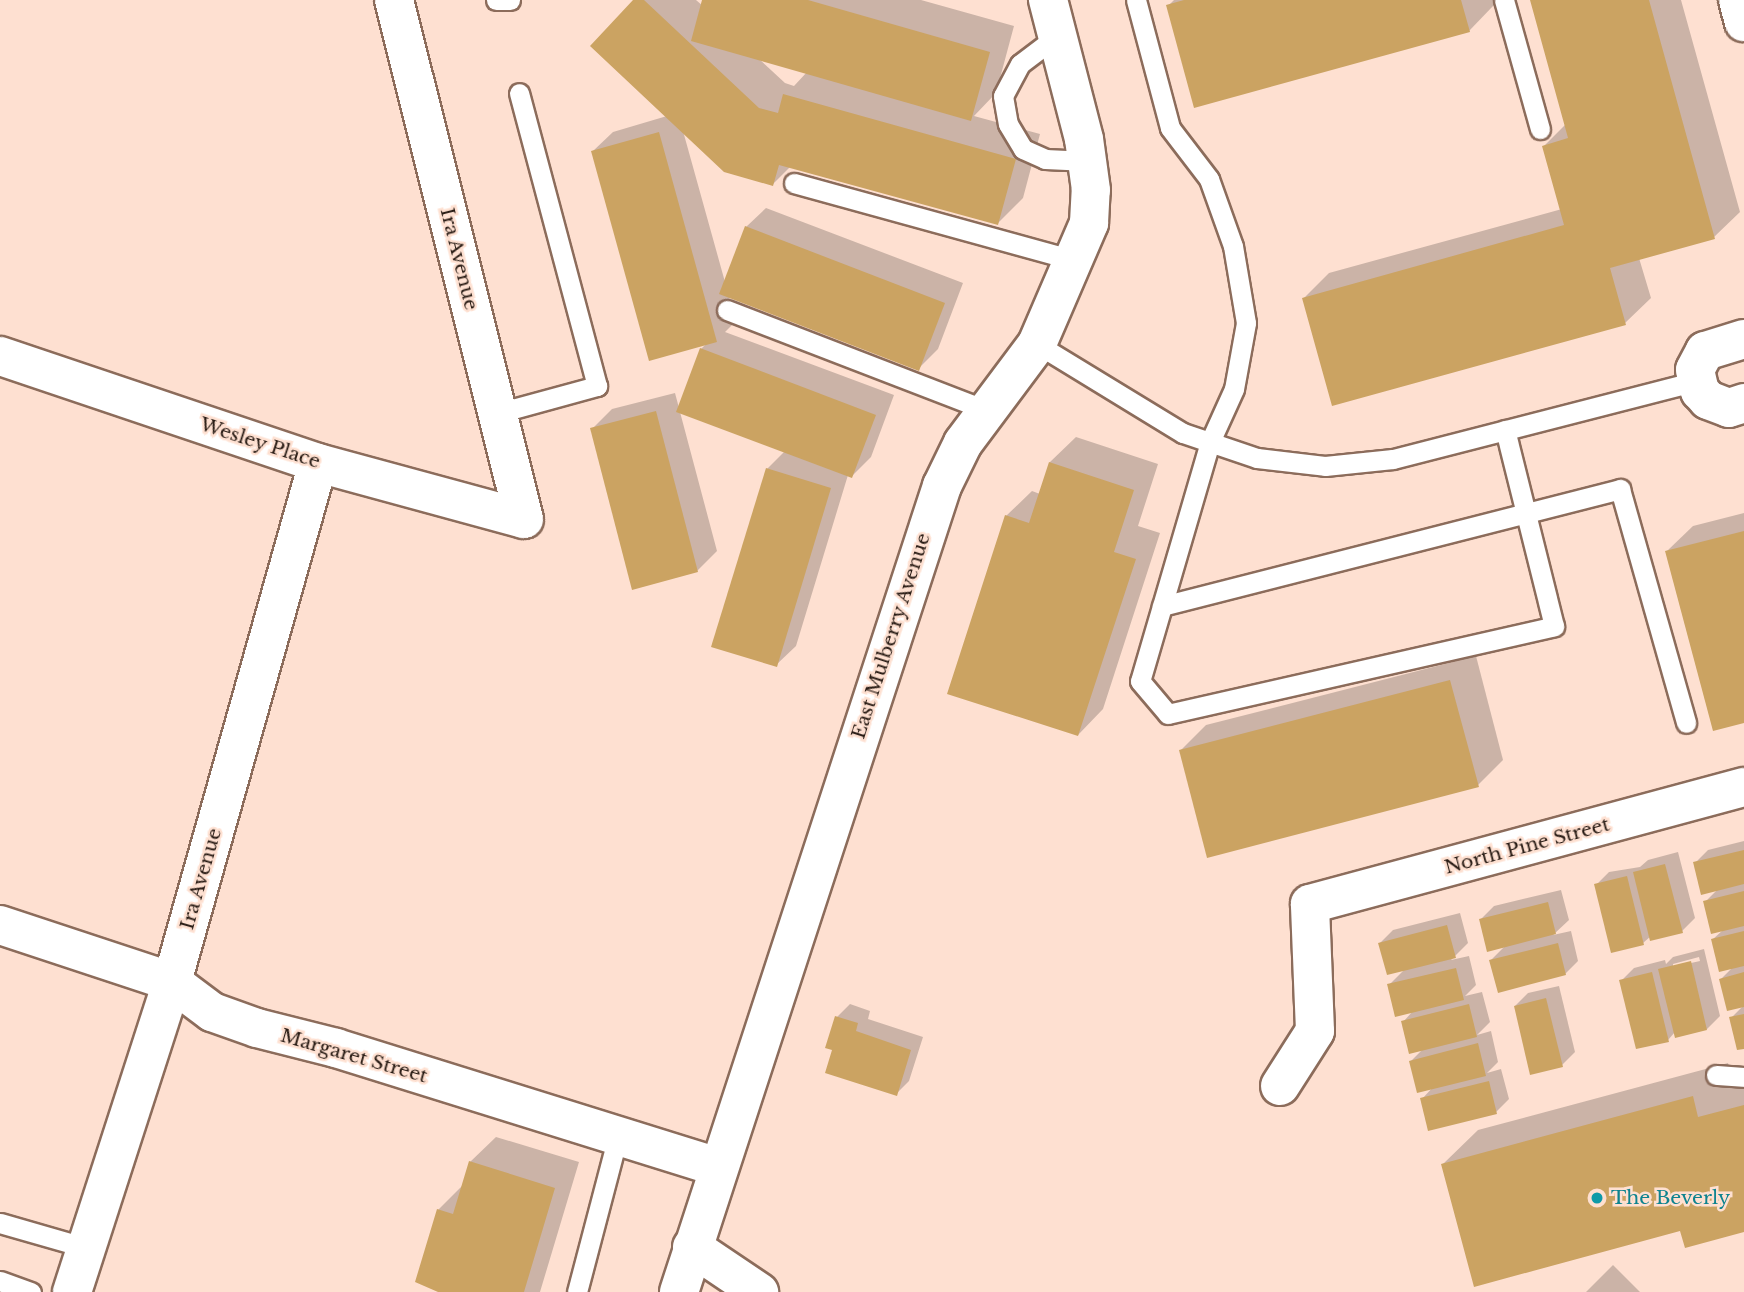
<!DOCTYPE html>
<style>
body{margin:0}
#map{position:relative;width:1744px;height:1292px;overflow:hidden;background:#fee0d1;font-family:"Libre Baskerville",serif}
div>[style]{position:absolute}
.shadow>*{inset:0;background:#0003}
.building>*{inset:0;background:#cba362}
.roads{filter:drop-shadow(2px 0 #8c6c5b) drop-shadow(-2px 0 #8c6c5b) drop-shadow(0 2px #8c6c5b) drop-shadow(0 -2px #8c6c5b)}
.service>*{height:19px;margin:-9.5px;padding:0 9.5px;transform-origin:9.5px;border-radius:9.5px;background:#fff}
.minor>*{height:38px;margin:-19px;padding:0 19px;transform-origin:19px;border-radius:19px;background:#fff}
.dots>*{width:19px;height:19px;translate:-50% -50%;box-sizing:border-box;border:4px solid #fee0d1;border-radius:50%}
span{translate:-50% -50%;white-space:nowrap;text-align:center;line-height:1.15;-webkit-text-stroke:5px #fee0d1;paint-order:stroke}
.street-label{font-size:19px;color:#281b14}
.culture-label{font-size:19px;color:#0d838f}
.left{translate:0 -50%;text-align:left}
</style>
<div id="map">
<div class="shadow">
<div style="clip-path:polygon(evenodd,635px 0,696px 0,703px 6px,704px 0,921px 0,1014px 26px,996px 93px,974px 116px,1040px 134px,1023px 198px,998px 223px,791px 166px,773px 184px,683px 131px,725px 282px,746px 227px,766px 208px,963px 283px,938px 349px,919px 368px,729px 296px,736px 321px,725px 332px,894px 395px,871px 457px,852px 476px,848px 475px,796px 646px,776px 665px,767px 469px,785px 451px,680px 412px,717px 551px,697px 571px,592px 429px,612px 409px,675px 393px,679px 408px,701px 349px,708px 342px,593px 151px,613px 132px,667px 116px,635px 0,759px 59px,807px 72px,794px 86px,785px 83px,759px 59px)"></div>
<div style="clip-path:polygon(1174px 0,1493px 0,1494px 5px,1469px 31px,1168px 6px)"></div>
<div style="clip-path:polygon(1532px 0,1681px 0,1740px 212px,1714px 237px,1639px 258px,1651px 298px,1625px 323px,1304px 298px,1329px 273px,1562px 209px,1544px 146px,1566px 124px)"></div>
<div style="clip-path:polygon(1076px 437px,1158px 464px,1138px 526px,1160px 533px,1103px 709px,1078px 735px,1006px 516px,1032px 491px,1040px 494px,1050px 462px)"></div>
<div style="clip-path:polygon(1744px 513px,1744px 721px,1667px 551px,1693px 526px)"></div>
<div style="clip-path:polygon(1476px 656px,1503px 760px,1478px 785px,1181px 750px,1206px 725px)"></div>
<div style="clip-path:polygon(1744px 841px,1744px 1047px,1731px 1018px,1744px 1005px,1721px 979px,1734px 966px,1712px 940px,1723px 930px,1705px 902px,1718px 889px,1695px 863px,1708px 850px)"></div>
<div style="clip-path:polygon(1678px 852px,1695px 918px,1682px 931px,1651px 936px,1643px 943px,1596px 885px,1609px 872px,1640px 867px,1648px 860px)"></div>
<div style="clip-path:polygon(1561px 890px,1569px 920px,1553px 935px,1571px 931px,1578px 961px,1565px 974px,1491px 960px,1506px 945px,1481px 919px,1494px 906px)"></div>
<div style="clip-path:polygon(1460px 913px,1468px 943px,1451px 960px,1469px 956px,1476px 985px,1465px 996px,1482px 992px,1490px 1022px,1477px 1035px,1491px 1031px,1498px 1062px,1487px 1073px,1501px 1069px,1509px 1099px,1496px 1112px,1422px 1099px,1433px 1087px,1411px 1061px,1424px 1048px,1403px 1022px,1413px 1011px,1389px 985px,1405px 969px,1380px 943px,1393px 930px)"></div>
<div style="clip-path:polygon(evenodd,1704px 949px,1720px 1016px,1707px 1029px,1675px 1032px,1668px 1040px,1621px 981px,1634px 968px,1665px 960px,1666px 964px,1673px 957px,1704px 949px,1699px 957px,1700px 961px,1673px 967px,1673px 964px,1699px 957px)"></div>
<div style="clip-path:polygon(1559px 986px,1575px 1052px,1562px 1065px,1515px 1006px,1528px 993px)"></div>
<div style="clip-path:polygon(850px 1004px,870px 1011px,868px 1019px,923px 1037px,909px 1081px,896px 1094px,834px 1049px,837px 1017px)"></div>
<div style="clip-path:polygon(1728px 1063px,1733px 1083px,1744px 1080px,1744px 1231px,1682px 1229px,1443px 1164px,1478px 1130px)"></div>
<div style="clip-path:polygon(496px 1137px,579px 1162px,540px 1292px,440px 1292px,438px 1210px,463px 1185px,470px 1162px)"></div>
<div style="clip-path:polygon(1613px 1265px,1640px 1292px,1586px 1292px)"></div>
</div>
<div class="building">
<div style="clip-path:polygon(633px 0,644px 0,759px 108px,778px 113px,783px 94px,1016px 159px,998px 225px,779px 165px,773px 186px,724px 172px,590px 46px)"></div>
<div style="clip-path:polygon(702px 0,808px 0,990px 52px,971px 121px,691px 41px)"></div>
<div style="clip-path:polygon(1184px 0,1461px 0,1470px 32px,1194px 108px,1166px 5px)"></div>
<div style="clip-path:polygon(1530px 0,1649px 0,1715px 239px,1610px 268px,1626px 325px,1332px 406px,1302px 298px,1564px 225px,1542px 146px,1568px 138px)"></div>
<div style="clip-path:polygon(659px 132px,717px 342px,649px 361px,591px 151px)"></div>
<div style="clip-path:polygon(745px 226px,945px 303px,919px 371px,719px 294px)"></div>
<div style="clip-path:polygon(700px 348px,876px 415px,852px 478px,676px 412px)"></div>
<div style="clip-path:polygon(656px 411px,698px 572px,632px 590px,590px 428px)"></div>
<div style="clip-path:polygon(1049px 462px,1134px 490px,1114px 552px,1136px 559px,1078px 736px,947px 694px,1005px 515px,1029px 523px)"></div>
<div style="clip-path:polygon(766px 468px,831px 488px,777px 667px,711px 647px)"></div>
<div style="clip-path:polygon(1744px 531px,1744px 723px,1713px 731px,1665px 551px)"></div>
<div style="clip-path:polygon(1450px 680px,1479px 787px,1207px 858px,1179px 750px)"></div>
<div style="clip-path:polygon(1744px 850px,1744px 884px,1701px 895px,1693px 862px)"></div>
<div style="clip-path:polygon(1665px 864px,1683px 933px,1650px 941px,1633px 872px)"></div>
<div style="clip-path:polygon(1627px 876px,1644px 945px,1611px 953px,1594px 884px)"></div>
<div style="clip-path:polygon(1744px 891px,1744px 926px,1711px 934px,1703px 901px)"></div>
<div style="clip-path:polygon(1548px 902px,1556px 934px,1487px 952px,1479px 919px)"></div>
<div style="clip-path:polygon(1447px 925px,1456px 958px,1387px 975px,1378px 943px)"></div>
<div style="clip-path:polygon(1744px 931px,1744px 966px,1719px 972px,1711px 939px)"></div>
<div style="clip-path:polygon(1558px 943px,1566px 975px,1498px 993px,1489px 960px)"></div>
<div style="clip-path:polygon(1691px 961px,1707px 1030px,1675px 1038px,1658px 969px)"></div>
<div style="clip-path:polygon(1456px 968px,1464px 1000px,1395px 1017px,1387px 984px)"></div>
<div style="clip-path:polygon(1652px 972px,1669px 1042px,1636px 1049px,1619px 980px)"></div>
<div style="clip-path:polygon(1744px 972px,1744px 1007px,1727px 1011px,1719px 979px)"></div>
<div style="clip-path:polygon(1546px 998px,1563px 1067px,1530px 1075px,1514px 1006px)"></div>
<div style="clip-path:polygon(1469px 1004px,1477px 1037px,1409px 1054px,1401px 1021px)"></div>
<div style="clip-path:polygon(1744px 1014px,1744px 1049px,1737px 1050px,1729px 1017px)"></div>
<div style="clip-path:polygon(835px 1016px,858px 1023px,856px 1031px,911px 1050px,897px 1096px,825px 1073px,832px 1050px,825px 1048px)"></div>
<div style="clip-path:polygon(1478px 1043px,1486px 1076px,1417px 1093px,1409px 1061px)"></div>
<div style="clip-path:polygon(1489px 1081px,1497px 1114px,1428px 1131px,1420px 1098px)"></div>
<div style="clip-path:polygon(1693px 1096px,1698px 1117px,1744px 1105px,1744px 1232px,1685px 1248px,1680px 1231px,1474px 1287px,1441px 1164px)"></div>
<div style="clip-path:polygon(469px 1161px,555px 1188px,524px 1292px,438px 1292px,415px 1282px,437px 1209px,453px 1214px)"></div>
</div>
<div class="roads">
<div class="service">
<div style="left:496px;top:0;width:14px"></div>
<div style="left:1136px;top:0;width:132px;rotate:75.1deg"></div>
<div style="left:1170px;top:128px;width:64px;rotate:52.6deg"></div>
<div style="left:1209px;top:179px;width:71px;rotate:70.3deg"></div>
<div style="left:1233px;top:246px;width:78px;rotate:80.4deg"></div>
<div style="left:1246px;top:323px;width:67px;rotate:100.3deg"></div>
<div style="left:1234px;top:389px;width:58px;rotate:114.4deg"></div>
<div style="left:1210px;top:442px;width:249px;rotate:106.3deg"></div>
<div style="left:1140px;top:681px;width:43px;rotate:49.7deg"></div>
<div style="left:1168px;top:714px;width:396px;rotate:-12.8deg"></div>
<div style="left:1554px;top:626px;width:202px;rotate:-104deg"></div>
<div style="left:1504px;top:0;width:134px;rotate:74.4deg"></div>
<div style="left:1057px;top:36px;width:46px;rotate:142.9deg"></div>
<div style="left:1020px;top:64px;width:36px;rotate:118deg"></div>
<div style="left:1003px;top:96px;width:28px;rotate:80deg"></div>
<div style="left:1008px;top:124px;width:29px;rotate:59deg"></div>
<div style="left:1023px;top:149px;width:24px;rotate:24deg"></div>
<div style="left:1045px;top:159px;width:43px;rotate:2.7deg"></div>
<div style="left:794px;top:183px;width:289px;rotate:15.4deg"></div>
<div style="left:727px;top:310px;width:278px;rotate:21.1deg"></div>
<div style="left:1037px;top:344px;width:171px;rotate:31.4deg"></div>
<div style="left:1183px;top:433px;width:78px;rotate:18.7deg"></div>
<div style="left:1257px;top:458px;width:68px;rotate:6.7deg"></div>
<div style="left:1325px;top:466px;width:68px;rotate:-5.9deg"></div>
<div style="left:1393px;top:459px;width:313px;rotate:-14.4deg"></div>
<div style="left:498px;top:413px;width:103px;rotate:-15.3deg"></div>
<div style="left:597px;top:386px;width:303px;rotate:-104.9deg"></div>
<div style="left:1162px;top:606px;width:473px;rotate:-14.3deg"></div>
<div style="left:1620px;top:489px;width:243px;rotate:74.2deg"></div>
<div style="left:1716px;top:1075px;width:28px;rotate:4deg"></div>
<div style="left:0;top:1223px;width:91px;rotate:16deg"></div>
<div style="left:0;top:1281px;width:33px;rotate:20deg"></div>
<div style="left:577px;top:1292px;width:161px;rotate:-75.3deg"></div>
</div>
<div class="minor">
<div style="left:1738px;top:0;width:23px;rotate:75deg"></div>
<div style="left:1744px;top:339px;width:41px;rotate:162.9deg"></div>
<div style="left:1705px;top:351px;width:21px;rotate:118deg"></div>
<div style="left:1695px;top:370px;width:22px;rotate:77deg"></div>
<div style="left:1700px;top:391px;width:12px;rotate:48deg"></div>
<div style="left:1708px;top:400px;width:22px;rotate:21deg"></div>
<div style="left:1729px;top:408px;width:16px;rotate:-18deg"></div>
<div style="left:0;top:356px;width:336px;rotate:18.6deg"></div>
<div style="left:318px;top:463px;width:213px;rotate:15.2deg"></div>
<div style="left:524px;top:519px;width:535px;rotate:-104.06deg"></div>
<div style="left:0;top:925px;width:181px;rotate:18.3deg"></div>
<div style="left:172px;top:982px;width:50px;rotate:36.9deg"></div>
<div style="left:212px;top:1012px;width:48px;rotate:19.6deg"></div>
<div style="left:257px;top:1028px;width:81px;rotate:14.2deg"></div>
<div style="left:336px;top:1048px;width:399px;rotate:17.3deg"></div>
<div style="left:1280px;top:1086px;width:65px;rotate:-57.5deg"></div>
<div style="left:1315px;top:1031px;width:127px;rotate:-92.3deg"></div>
<div style="left:1310px;top:904px;width:449px;rotate:-15.1deg"></div>
<div style="left:692px;top:1247px;width:81px;rotate:33.9deg"></div>
<div style="left:72px;top:1292px;width:326px;rotate:-72.1deg"></div>
<div style="left:172px;top:982px;width:539px;rotate:-74.29deg"></div>
<div style="left:679px;top:1292px;width:848px;rotate:-71.93deg"></div>
<div style="left:942px;top:486px;width:48px;rotate:-64deg"></div>
<div style="left:963px;top:443px;width:124px;rotate:-53.2deg"></div>
<div style="left:1037px;top:344px;width:132px;rotate:-66.7deg"></div>
<div style="left:1089px;top:223px;width:33px;rotate:-87deg"></div>
<div style="left:1091px;top:190px;width:51px;rotate:-97.8deg"></div>
<div style="left:1084px;top:139px;width:144px;rotate:-104.5deg"></div>
</div>
</div>
<div class="dots">
<div style="left:1597px;top:1198px;background:#0f9aa8"></div>
</div>
<div class="street-label">
<span style="left:459px;top:259px;rotate:76deg">Ira Avenue</span>
<span style="left:260px;top:443px;rotate:18deg">Wesley Place</span>
<span style="left:891px;top:636px;rotate:-72deg">East Mulberry Avenue</span>
<span style="left:1527px;top:846px;rotate:-15deg">North Pine Street</span>
<span style="left:201px;top:879px;rotate:-74deg">Ira Avenue</span>
<span style="left:354px;top:1056px;rotate:16deg">Margaret Street</span>
</div>
<div class="culture-label">
<span class="left" style="left:1611px;top:1198px">The Beverly</span>
</div>
</div>
